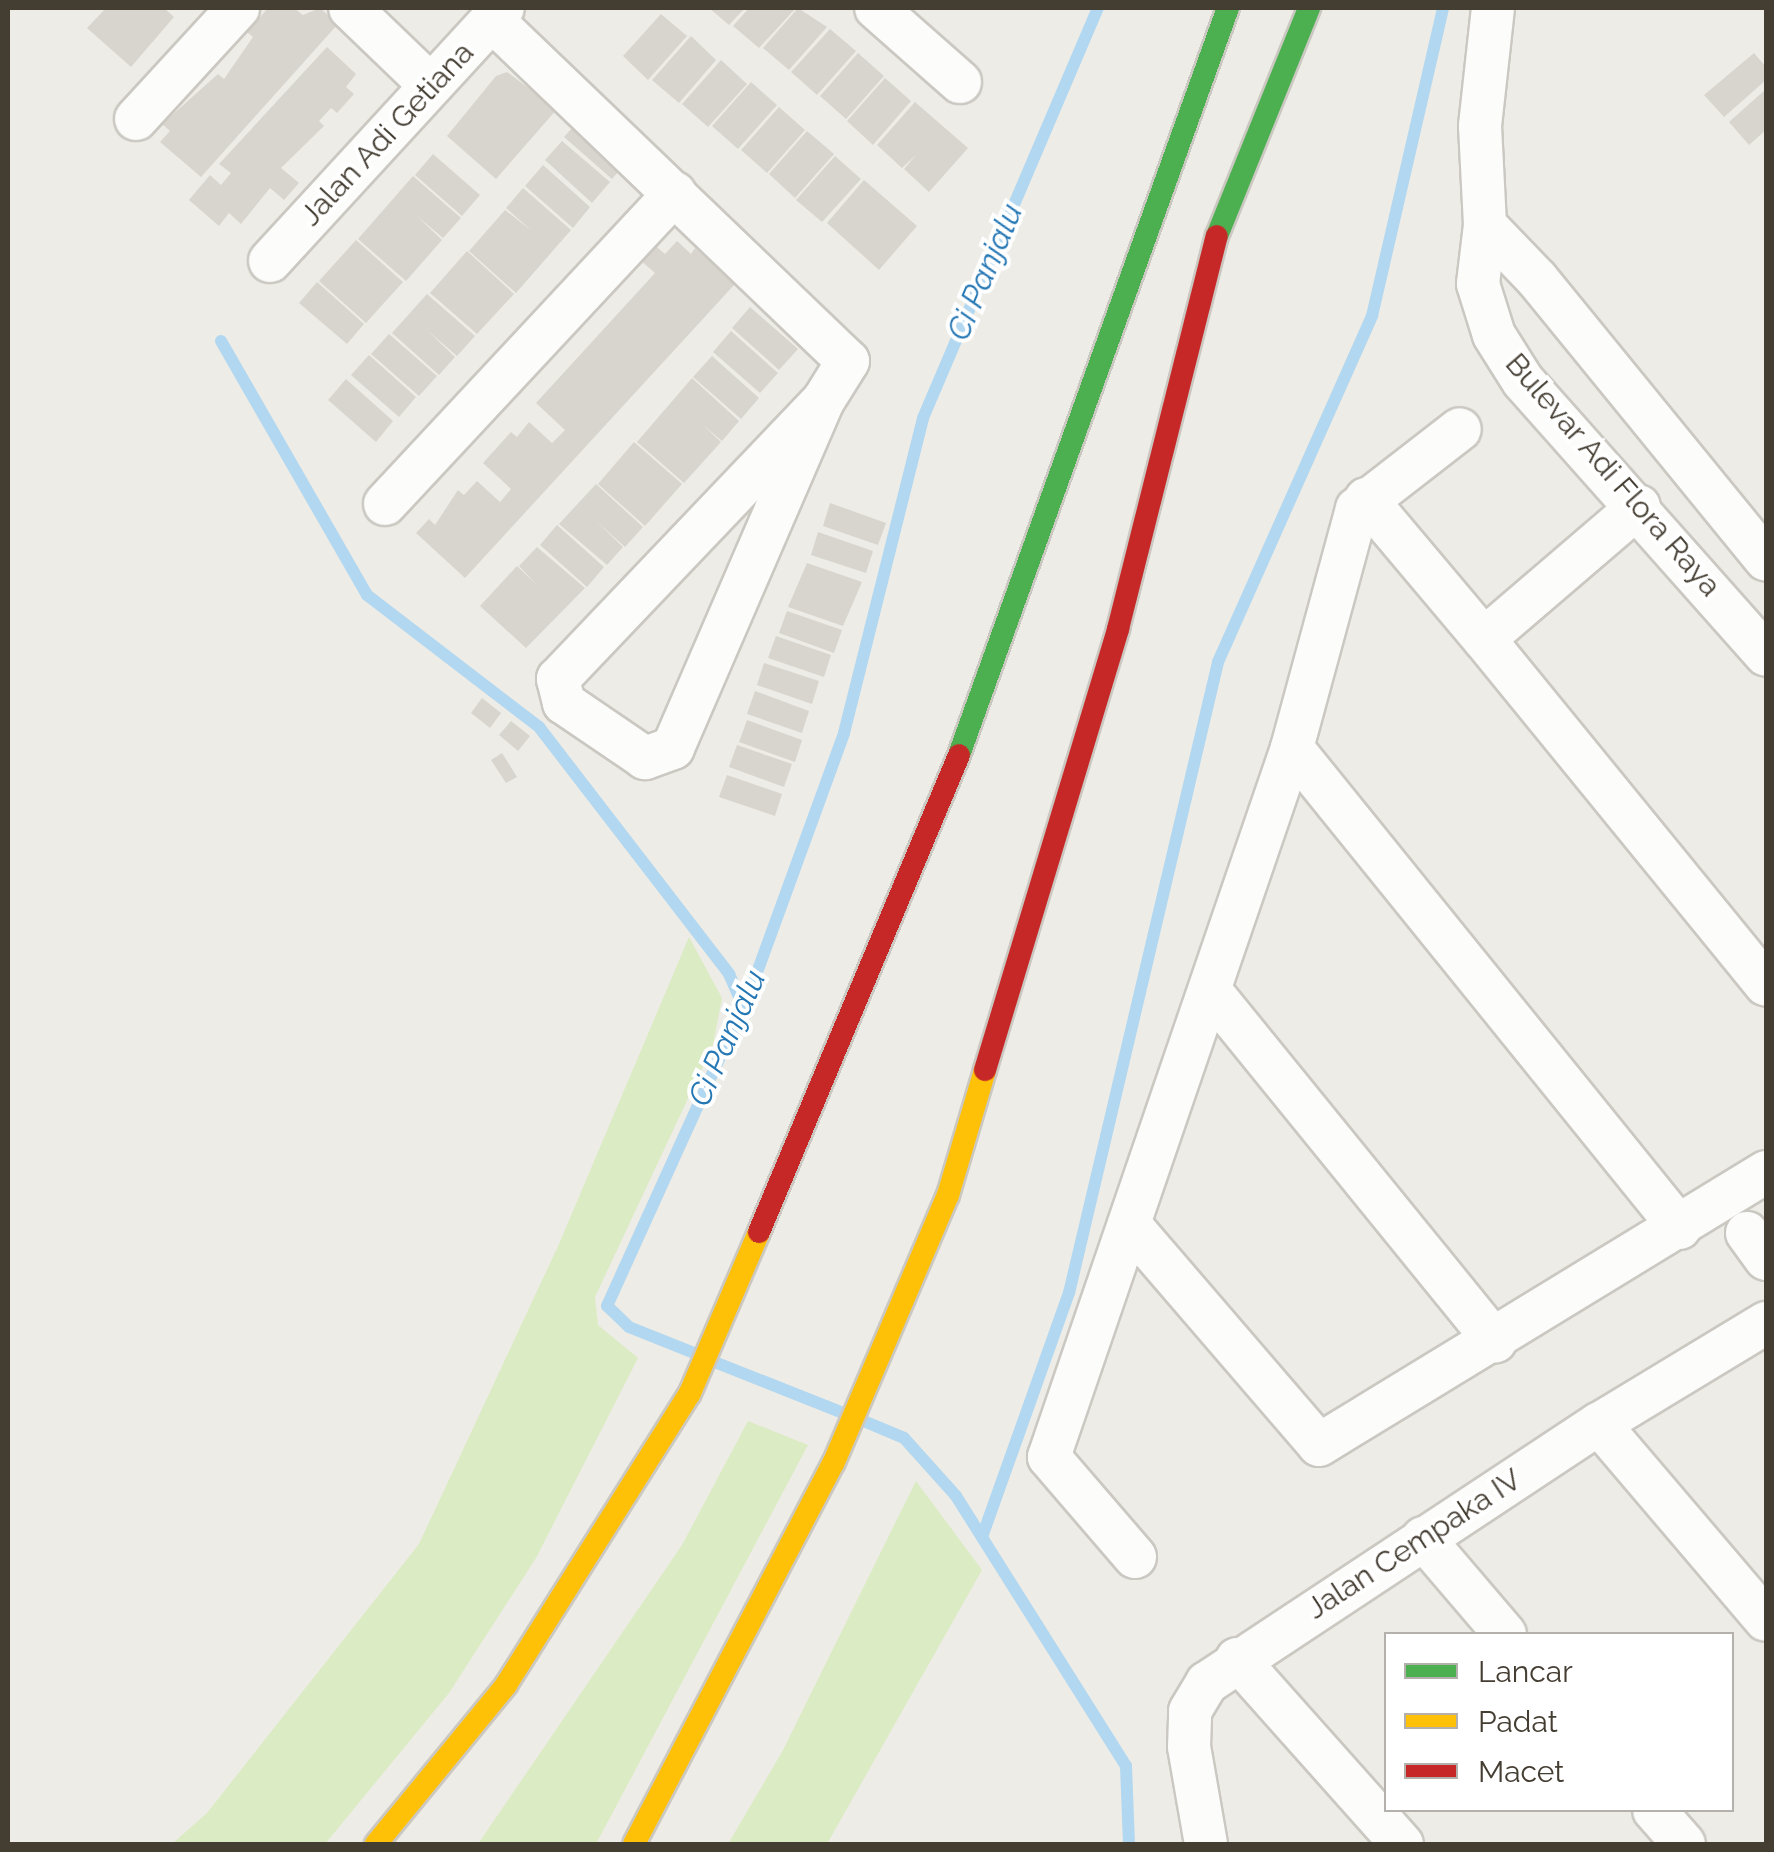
<!DOCTYPE html>
<style>
body{margin:0}
#map{position:relative;width:1774px;height:1852px;overflow:hidden;background:#eeece6;font-family:Raleway,sans-serif}
div>[style]{position:absolute}
.green>*{inset:0;background:#dbebc3}
.stream>*{height:12px;margin:-6px;padding:0 6px;transform-origin:6px;border-radius:6px;background:#b2d7f0}
.building>*{inset:0;background:#d8d5ce}
.roads{filter:drop-shadow(2px 0 #cbc8c2) drop-shadow(-2px 0 #cbc8c2) drop-shadow(0 2px #cbc8c2) drop-shadow(0 -2px #cbc8c2)}
.street>*{height:42px;margin:-21px;padding:0 21px;transform-origin:21px;border-radius:21px;background:#fcfcfb}
.fast>*{height:22px;margin:-11px;padding:0 11px;transform-origin:11px;border-radius:11px;background:#4caf50}
.slow>*{height:22px;margin:-11px;padding:0 11px;transform-origin:11px;border-radius:11px;background:#ffc107}
.jam>*{height:22px;margin:-11px;padding:0 11px;transform-origin:11px;border-radius:11px;background:#c62828}
span{translate:-50% -50%;white-space:nowrap;text-align:center;line-height:1.15;-webkit-text-stroke:8px #fff;paint-order:stroke}
.street-label{font-size:30px;color:#443d32}
.water-label{font-size:32px;color:#2678b5;font-style:italic}
.frame{position:absolute;inset:0;border:10px solid #443d32;pointer-events:none}
.legend{position:absolute;left:1384px;top:1632px;width:350px;height:180px;box-sizing:border-box;background:#fff;border:2px solid #b4b1ad;margin:0;padding:12px 18px;list-style:none;font-size:30px;color:#443d32}
.legend li{display:flex;align-items:center;gap:20px;height:50px}
.legend b{width:50px;border:2px solid #b4b1ad}
</style>
<div id="map">
<div class="green">
<div style="clip-path:polygon(689px 937px,722px 998px,713px 1045px,595px 1297px,598px 1325px,638px 1358px,536px 1558px,449px 1693px,325px 1844px,172px 1844px,207px 1813px,419px 1544px,559px 1244px)"></div>
<div style="clip-path:polygon(748px 1421px,808px 1445px,596px 1844px,478px 1844px,682px 1545px)"></div>
<div style="clip-path:polygon(916px 1481px,982px 1570px,827px 1844px,728px 1844px,782px 1752px)"></div>
</div>
<div class="stream">
<div style="left:221px;top:341px;width:293px;rotate:60.1deg"></div>
<div style="left:367px;top:595px;width:217px;rotate:37.5deg"></div>
<div style="left:539px;top:727px;width:312px;rotate:52.4deg"></div>
<div style="left:729px;top:974px;width:35px;rotate:66deg"></div>
<div style="left:694px;top:1353px;width:70px;rotate:-158.2deg"></div>
<div style="left:629px;top:1327px;width:30px;rotate:-136deg"></div>
<div style="left:607px;top:1306px;width:348px;rotate:-65.6deg"></div>
<div style="left:751px;top:989px;width:272px;rotate:-70deg"></div>
<div style="left:844px;top:733px;width:325px;rotate:-75.9deg"></div>
<div style="left:923px;top:418px;width:446px;rotate:-66.9deg"></div>
<div style="left:717px;top:1363px;width:136px;rotate:21.6deg"></div>
<div style="left:866px;top:1422px;width:41px;rotate:22.8deg"></div>
<div style="left:904px;top:1438px;width:78px;rotate:48.1deg"></div>
<div style="left:956px;top:1496px;width:319px;rotate:57.8deg"></div>
<div style="left:1126px;top:1766px;width:78px;rotate:87.8deg"></div>
<div style="left:982px;top:1537px;width:259px;rotate:-70.4deg"></div>
<div style="left:1069px;top:1293px;width:648px;rotate:-76.71deg"></div>
<div style="left:1218px;top:662px;width:379px;rotate:-66deg"></div>
<div style="left:1372px;top:316px;width:316px;rotate:-77deg"></div>
</div>
<div class="building">
<div style="clip-path:polygon(106px 8px,164px 8px,174px 17px,131px 67px,87px 28px)"></div>
<div style="clip-path:polygon(268px 8px,294px 8px,303px 15px,320px 8px,338px 24px,201px 177px,160px 142px,170px 131px,162px 124px,218px 74px,224px 79px,253px 37px,247px 32px)"></div>
<div style="clip-path:polygon(709px 8px,745px 8px,729px 25px)"></div>
<div style="clip-path:polygon(749px 8px,796px 8px,759px 48px,733px 26px)"></div>
<div style="clip-path:polygon(798px 8px,827px 27px,789px 70px,763px 48px)"></div>
<div style="clip-path:polygon(661px 14px,687px 36px,648px 80px,623px 56px)"></div>
<div style="clip-path:polygon(830px 29px,856px 51px,817px 95px,791px 72px)"></div>
<div style="clip-path:polygon(691px 36px,716px 60px,679px 103px,652px 80px)"></div>
<div style="clip-path:polygon(327px 47px,356px 74px,346px 87px,354px 94px,337px 113px,331px 108px,319px 121px,324px 126px,281px 168px,299px 183px,284px 200px,270px 188px,241px 224px,229px 213px,219px 226px,189px 200px,210px 175px,221px 185px,231px 173px,219px 164px)"></div>
<div style="clip-path:polygon(858px 53px,884px 76px,846px 119px,820px 96px)"></div>
<div style="clip-path:polygon(1754px 53px,1766px 67px,1766px 80px,1724px 117px,1704px 95px)"></div>
<div style="clip-path:polygon(721px 60px,747px 84px,708px 127px,682px 104px)"></div>
<div style="clip-path:polygon(507px 72px,557px 109px,496px 179px,447px 136px,496px 76px)"></div>
<div style="clip-path:polygon(885px 78px,911px 101px,873px 145px,847px 121px)"></div>
<div style="clip-path:polygon(751px 82px,777px 105px,738px 149px,712px 126px)"></div>
<div style="clip-path:polygon(1766px 89px,1766px 130px,1749px 145px,1729px 122px)"></div>
<div style="clip-path:polygon(915px 102px,968px 148px,929px 192px,904px 169px,916px 155px,902px 168px,877px 145px)"></div>
<div style="clip-path:polygon(779px 107px,805px 130px,767px 173px,741px 150px)"></div>
<div style="clip-path:polygon(582px 117px,629px 159px,612px 179px,564px 137px)"></div>
<div style="clip-path:polygon(807px 131px,834px 154px,795px 198px,769px 174px)"></div>
<div style="clip-path:polygon(562px 141px,610px 182px,592px 203px,545px 160px)"></div>
<div style="clip-path:polygon(433px 154px,480px 195px,462px 216px,415px 175px)"></div>
<div style="clip-path:polygon(835px 156px,861px 179px,822px 222px,796px 200px)"></div>
<div style="clip-path:polygon(543px 165px,590px 207px,573px 228px,525px 186px)"></div>
<div style="clip-path:polygon(413px 176px,461px 218px,443px 238px,417px 216px,442px 240px,406px 281px,358px 239px)"></div>
<div style="clip-path:polygon(864px 180px,917px 226px,879px 270px,827px 223px)"></div>
<div style="clip-path:polygon(523px 188px,571px 230px,516px 293px,469px 251px,505px 210px,532px 231px,506px 208px)"></div>
<div style="clip-path:polygon(356px 240px,403px 282px,366px 323px,319px 281px)"></div>
<div style="clip-path:polygon(677px 241px,691px 254px,695px 248px,735px 284px,465px 578px,416px 533px,429px 519px,435px 525px,458px 490px,464px 495px,477px 481px,500px 502px,511px 489px,483px 463px,511px 432px,517px 437px,529px 422px,552px 443px,565px 430px,536px 403px,655px 273px,639px 259px,653px 244px,665px 254px)"></div>
<div style="clip-path:polygon(467px 251px,514px 294px,477px 334px,430px 293px)"></div>
<div style="clip-path:polygon(317px 282px,364px 324px,347px 344px,299px 303px)"></div>
<div style="clip-path:polygon(427px 294px,475px 336px,457px 356px,427px 330px,455px 357px,439px 375px,392px 333px)"></div>
<div style="clip-path:polygon(750px 307px,798px 349px,779px 370px,732px 328px)"></div>
<div style="clip-path:polygon(731px 331px,778px 373px,760px 393px,713px 352px)"></div>
<div style="clip-path:polygon(389px 334px,437px 376px,419px 396px,371px 354px)"></div>
<div style="clip-path:polygon(369px 355px,416px 397px,399px 417px,351px 375px)"></div>
<div style="clip-path:polygon(712px 356px,759px 398px,741px 419px,693px 377px)"></div>
<div style="clip-path:polygon(692px 378px,739px 421px,722px 441px,703px 425px,721px 442px,684px 483px,637px 442px)"></div>
<div style="clip-path:polygon(346px 379px,393px 421px,376px 442px,328px 400px)"></div>
<div style="clip-path:polygon(634px 442px,682px 484px,645px 526px,598px 484px)"></div>
<div style="clip-path:polygon(596px 484px,643px 527px,625px 547px,596px 521px,623px 547px,607px 565px,559px 524px)"></div>
<div style="clip-path:polygon(830px 503px,886px 523px,878px 545px,823px 526px)"></div>
<div style="clip-path:polygon(557px 525px,604px 567px,587px 587px,540px 545px)"></div>
<div style="clip-path:polygon(818px 532px,873px 551px,866px 573px,811px 555px)"></div>
<div style="clip-path:polygon(537px 547px,585px 588px,526px 648px,480px 606px,517px 566px,537px 585px,519px 566px)"></div>
<div style="clip-path:polygon(807px 563px,862px 582px,843px 626px,788px 607px)"></div>
<div style="clip-path:polygon(787px 611px,842px 630px,834px 653px,779px 633px)"></div>
<div style="clip-path:polygon(776px 636px,831px 655px,824px 677px,768px 658px)"></div>
<div style="clip-path:polygon(764px 663px,819px 681px,812px 704px,757px 685px)"></div>
<div style="clip-path:polygon(755px 691px,809px 711px,802px 733px,747px 714px)"></div>
<div style="clip-path:polygon(482px 698px,501px 713px,490px 728px,471px 713px)"></div>
<div style="clip-path:polygon(747px 720px,802px 740px,795px 762px,739px 742px)"></div>
<div style="clip-path:polygon(511px 721px,530px 736px,518px 751px,499px 735px)"></div>
<div style="clip-path:polygon(737px 745px,792px 764px,784px 787px,729px 767px)"></div>
<div style="clip-path:polygon(502px 753px,517px 777px,506px 783px,491px 760px)"></div>
<div style="clip-path:polygon(727px 775px,782px 794px,775px 816px,719px 797px)"></div>
</div>
<div class="roads">
<div class="street">
<div style="left:350px;top:8px;width:112px;rotate:43.9deg"></div>
<div style="left:876px;top:8px;width:112px;rotate:41.4deg"></div>
<div style="left:1493px;top:8px;width:119px;rotate:96.3deg"></div>
<div style="left:1480px;top:126px;width:99px;rotate:87.1deg"></div>
<div style="left:1485px;top:225px;width:59px;rotate:96.8deg"></div>
<div style="left:1478px;top:284px;width:53px;rotate:72.6deg"></div>
<div style="left:1494px;top:335px;width:54px;rotate:57.8deg"></div>
<div style="left:1523px;top:381px;width:366px;rotate:48.4deg"></div>
<div style="left:492px;top:20px;width:493px;rotate:43.8deg"></div>
<div style="left:848px;top:361px;width:47px;rotate:122deg"></div>
<div style="left:823px;top:401px;width:378px;rotate:113.4deg"></div>
<div style="left:673px;top:748px;width:30px;rotate:160deg"></div>
<div style="left:645px;top:758px;width:98px;rotate:-145.8deg"></div>
<div style="left:564px;top:703px;width:25px;rotate:-104deg"></div>
<div style="left:558px;top:679px;width:384px;rotate:-46.4deg"></div>
<div style="left:136px;top:119px;width:151px;rotate:-47.4deg"></div>
<div style="left:1485px;top:225px;width:75px;rotate:46.1deg"></div>
<div style="left:1537px;top:279px;width:362px;rotate:50.8deg"></div>
<div style="left:270px;top:261px;width:344px;rotate:-47.4deg"></div>
<div style="left:1366px;top:499px;width:183px;rotate:49.9deg"></div>
<div style="left:1484px;top:639px;width:204px;rotate:-40.6deg"></div>
<div style="left:385px;top:504px;width:425px;rotate:-47deg"></div>
<div style="left:1484px;top:639px;width:446px;rotate:50.8deg"></div>
<div style="left:1292px;top:748px;width:617px;rotate:51.05deg"></div>
<div style="left:1212px;top:993px;width:449px;rotate:50.9deg"></div>
<div style="left:1129px;top:1224px;width:291px;rotate:49.3deg"></div>
<div style="left:1319px;top:1445px;width:524px;rotate:-31.41deg"></div>
<div style="left:1747px;top:1233px;width:32px;rotate:54deg"></div>
<div style="left:1599px;top:1424px;width:257px;rotate:49.6deg"></div>
<div style="left:1423px;top:1538px;width:126px;rotate:49.5deg"></div>
<div style="left:1135px;top:1557px;width:132px;rotate:-130.7deg"></div>
<div style="left:1049px;top:1457px;width:749px;rotate:-71.08deg"></div>
<div style="left:1292px;top:748px;width:248px;rotate:-74.8deg"></div>
<div style="left:1357px;top:509px;width:130px;rotate:-37.8deg"></div>
<div style="left:1237px;top:1659px;width:248px;rotate:48.3deg"></div>
<div style="left:1654px;top:1810px;width:45px;rotate:48.6deg"></div>
<div style="left:1206px;top:1844px;width:98px;rotate:-99.9deg"></div>
<div style="left:1189px;top:1747px;width:36px;rotate:-88deg"></div>
<div style="left:1190px;top:1711px;width:33px;rotate:-59deg"></div>
<div style="left:1207px;top:1683px;width:470px;rotate:-33.5deg"></div>
<div style="left:1599px;top:1424px;width:195px;rotate:-31.2deg"></div>
</div>
<div class="fast">
<div style="left:1217px;top:236px;width:246px;rotate:-68deg"></div>
<div style="left:959px;top:755px;width:794px;rotate:-70.2deg"></div>
</div>
<div class="slow">
<div style="left:376px;top:1844px;width:205px;rotate:-50.7deg"></div>
<div style="left:506px;top:1685px;width:345px;rotate:-57.8deg"></div>
<div style="left:690px;top:1393px;width:175px;rotate:-66.8deg"></div>
<div style="left:634px;top:1844px;width:431px;rotate:-62.4deg"></div>
<div style="left:834px;top:1462px;width:290px;rotate:-66.9deg"></div>
<div style="left:948px;top:1195px;width:130px;rotate:-73.5deg"></div>
</div>
<div class="jam">
<div style="left:985px;top:1070px;width:461px;rotate:-73.2deg"></div>
<div style="left:1118px;top:629px;width:405px;rotate:-75.9deg"></div>
<div style="left:759px;top:1232px;width:517px;rotate:-67.25deg"></div>
</div>
</div>
<div class="street-label">
<span style="left:387px;top:134px;rotate:-47deg">Jalan Adi Getiana</span>
<span style="left:1613px;top:475px;rotate:49deg">Bulevar Adi Flora Raya</span>
<span style="left:1414px;top:1544px;rotate:-33deg">Jalan Cempaka IV</span>
</div>
<div class="water-label">
<span style="left:985px;top:272px;rotate:-67deg">Ci Panjalu</span>
<span style="left:727px;top:1038px;rotate:-66deg">Ci Panjalu</span>
</div>
<div class="frame"></div>
<ul class="legend">
<li><b style="height:12px;background:#4caf50"></b>Lancar</li>
<li><b style="height:12px;background:#ffc107"></b>Padat</li>
<li><b style="height:12px;background:#c62828"></b>Macet</li>
</ul>
</div>
